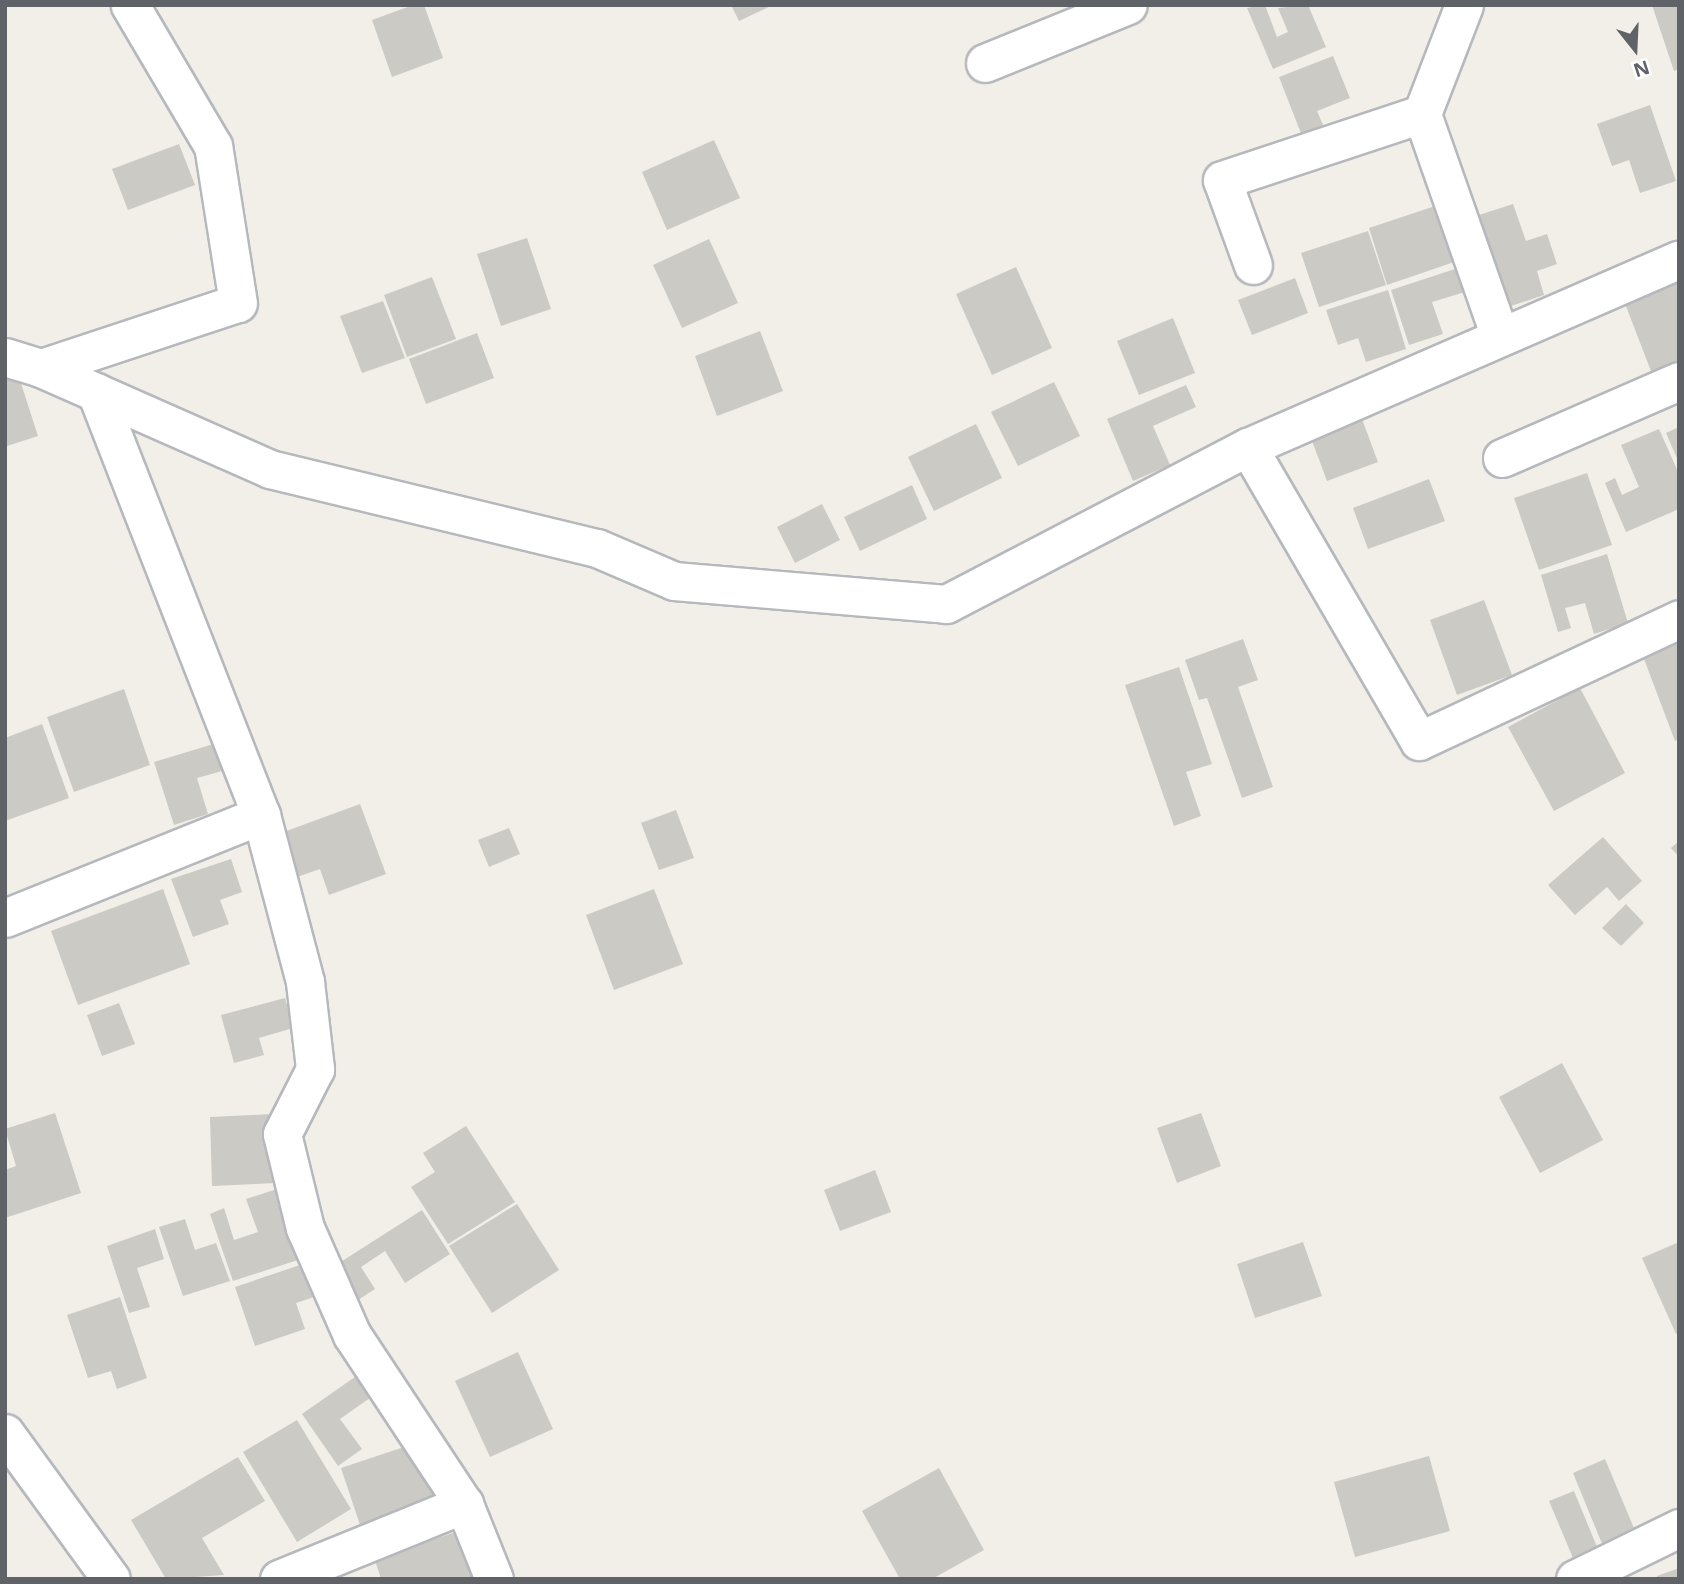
<!DOCTYPE html>
<style>
body{margin:0}
#map{position:relative;width:1684px;height:1584px;overflow:hidden;background:#f1efe8;font-family:"Open Sans",sans-serif}
div>[style]{position:absolute}
.building>*{inset:0;background:#cccac5}
.roads{filter:drop-shadow(2px 0 #b5b8bc) drop-shadow(-2px 0 #b5b8bc) drop-shadow(0 2px #b5b8bc) drop-shadow(0 -2px #b5b8bc)}
.street>*{height:37px;margin:-18.5px;padding:0 18.5px;transform-origin:18.5px;border-radius:18.5px;background:#fff}
span{translate:-50% -50%;white-space:nowrap;text-align:center;line-height:1.15;-webkit-text-stroke:7px #fff;paint-order:stroke}
.frame{position:absolute;inset:0;border:7px solid #5f6368;pointer-events:none}
.north{position:absolute;left:1600px;top:14px;width:70px;height:70px;-webkit-text-stroke:5px #fff;paint-order:stroke;rotate:162deg;font-size:19px;font-weight:700;line-height:28px;text-align:center;color:#5f6368}
.north::after{content:'';display:block;margin:auto;width:24px;height:32px;background:#5f6368;clip-path:polygon(50% 0,100% 100%,50% 72%,0 100%)}
</style>
<div id="map">
<div class="building">
<div style="clip-path:polygon(413px 5px,424px 5px,443px 58px,392px 77px,372px 20px)"></div>
<div style="clip-path:polygon(731px 5px,773px 5px,739px 21px)"></div>
<div style="clip-path:polygon(1265px 5px,1277px 37px,1288px 32px,1278px 8px,1308px 5px,1326px 47px,1273px 69px,1247px 8px)"></div>
<div style="clip-path:polygon(1652px 5px,1679px 5px,1679px 69px,1674px 71px)"></div>
<div style="clip-path:polygon(1333px 56px,1350px 98px,1317px 111px,1326px 132px,1304px 141px,1279px 77px)"></div>
<div style="clip-path:polygon(1650px 105px,1676px 181px,1640px 193px,1629px 160px,1612px 166px,1597px 124px)"></div>
<div style="clip-path:polygon(714px 140px,740px 198px,667px 230px,642px 172px)"></div>
<div style="clip-path:polygon(179px 144px,195px 185px,128px 210px,112px 169px)"></div>
<div style="clip-path:polygon(1513px 204px,1526px 241px,1547px 234px,1557px 264px,1537px 271px,1544px 295px,1508px 307px,1486px 254px,1491px 252px,1479px 215px)"></div>
<div style="clip-path:polygon(1438px 205px,1457px 261px,1387px 285px,1369px 228px)"></div>
<div style="clip-path:polygon(1368px 231px,1386px 285px,1319px 307px,1301px 253px)"></div>
<div style="clip-path:polygon(527px 238px,551px 309px,501px 326px,477px 254px)"></div>
<div style="clip-path:polygon(709px 239px,738px 303px,682px 328px,653px 265px)"></div>
<div style="clip-path:polygon(1467px 265px,1475px 289px,1432px 302px,1443px 334px,1409px 345px,1391px 290px)"></div>
<div style="clip-path:polygon(1016px 267px,1052px 348px,992px 375px,956px 294px)"></div>
<div style="clip-path:polygon(432px 277px,456px 339px,407px 357px,384px 295px)"></div>
<div style="clip-path:polygon(1295px 278px,1308px 313px,1252px 335px,1238px 300px)"></div>
<div style="clip-path:polygon(1679px 280px,1679px 370px,1654px 379px,1624px 301px)"></div>
<div style="clip-path:polygon(1388px 290px,1406px 349px,1366px 362px,1358px 338px,1338px 345px,1326px 310px)"></div>
<div style="clip-path:polygon(383px 301px,405px 358px,362px 373px,340px 316px)"></div>
<div style="clip-path:polygon(1173px 318px,1195px 373px,1139px 395px,1117px 341px)"></div>
<div style="clip-path:polygon(760px 331px,783px 391px,717px 416px,695px 356px)"></div>
<div style="clip-path:polygon(477px 333px,494px 378px,426px 404px,409px 359px)"></div>
<div style="clip-path:polygon(17px 371px,38px 436px,7px 446px,5px 375px)"></div>
<div style="clip-path:polygon(1054px 382px,1080px 436px,1018px 466px,991px 412px)"></div>
<div style="clip-path:polygon(1186px 385px,1196px 407px,1153px 426px,1170px 465px,1133px 481px,1107px 419px)"></div>
<div style="clip-path:polygon(1359px 411px,1378px 462px,1327px 481px,1308px 430px)"></div>
<div style="clip-path:polygon(976px 424px,1002px 478px,934px 511px,908px 457px)"></div>
<div style="clip-path:polygon(1679px 427px,1679px 463px,1666px 433px)"></div>
<div style="clip-path:polygon(1659px 429px,1679px 474px,1679px 509px,1626px 532px,1605px 483px,1615px 478px,1622px 495px,1639px 487px,1621px 445px)"></div>
<div style="clip-path:polygon(1587px 473px,1612px 545px,1539px 570px,1514px 498px)"></div>
<div style="clip-path:polygon(1429px 479px,1445px 521px,1368px 549px,1353px 508px)"></div>
<div style="clip-path:polygon(912px 485px,927px 519px,860px 551px,844px 517px)"></div>
<div style="clip-path:polygon(822px 504px,840px 540px,795px 563px,777px 527px)"></div>
<div style="clip-path:polygon(1607px 554px,1628px 623px,1594px 634px,1585px 603px,1565px 608px,1571px 628px,1558px 632px,1541px 575px)"></div>
<div style="clip-path:polygon(1484px 600px,1512px 675px,1457px 695px,1430px 620px)"></div>
<div style="clip-path:polygon(1679px 637px,1679px 739px,1675px 741px,1641px 651px)"></div>
<div style="clip-path:polygon(1243px 639px,1258px 680px,1238px 687px,1273px 787px,1242px 798px,1207px 698px,1199px 700px,1185px 660px)"></div>
<div style="clip-path:polygon(1179px 667px,1212px 764px,1186px 772px,1201px 816px,1174px 826px,1125px 685px)"></div>
<div style="clip-path:polygon(1580px 688px,1625px 773px,1554px 811px,1508px 727px)"></div>
<div style="clip-path:polygon(124px 689px,150px 765px,74px 792px,47px 717px)"></div>
<div style="clip-path:polygon(42px 724px,69px 798px,5px 821px,5px 738px)"></div>
<div style="clip-path:polygon(217px 743px,226px 770px,197px 778px,208px 814px,174px 825px,154px 762px)"></div>
<div style="clip-path:polygon(360px 804px,386px 874px,329px 895px,320px 869px,297px 877px,281px 833px)"></div>
<div style="clip-path:polygon(676px 810px,694px 858px,659px 870px,641px 823px)"></div>
<div style="clip-path:polygon(509px 828px,520px 854px,489px 867px,478px 840px)"></div>
<div style="clip-path:polygon(1603px 837px,1642px 881px,1619px 901px,1607px 887px,1575px 915px,1548px 885px)"></div>
<div style="clip-path:polygon(1679px 841px,1679px 857px,1671px 848px)"></div>
<div style="clip-path:polygon(231px 859px,242px 892px,220px 900px,229px 924px,193px 937px,171px 879px)"></div>
<div style="clip-path:polygon(163px 889px,190px 964px,78px 1005px,51px 931px)"></div>
<div style="clip-path:polygon(654px 889px,683px 964px,614px 990px,586px 915px)"></div>
<div style="clip-path:polygon(1626px 904px,1644px 923px,1621px 946px,1602px 928px)"></div>
<div style="clip-path:polygon(285px 998px,293px 1028px,259px 1038px,264px 1055px,234px 1063px,221px 1015px)"></div>
<div style="clip-path:polygon(119px 1003px,135px 1044px,102px 1056px,87px 1015px)"></div>
<div style="clip-path:polygon(1562px 1063px,1603px 1140px,1540px 1173px,1499px 1097px)"></div>
<div style="clip-path:polygon(55px 1113px,81px 1193px,5px 1218px,5px 1170px,16px 1166px,5px 1129px)"></div>
<div style="clip-path:polygon(1201px 1113px,1221px 1166px,1177px 1183px,1157px 1128px)"></div>
<div style="clip-path:polygon(273px 1114px,276px 1183px,212px 1186px,210px 1117px)"></div>
<div style="clip-path:polygon(466px 1126px,515px 1202px,448px 1244px,411px 1187px,435px 1172px,423px 1153px)"></div>
<div style="clip-path:polygon(875px 1170px,891px 1212px,840px 1231px,824px 1190px)"></div>
<div style="clip-path:polygon(277px 1189px,301px 1259px,233px 1281px,210px 1214px,224px 1208px,234px 1240px,258px 1232px,246px 1199px)"></div>
<div style="clip-path:polygon(517px 1204px,559px 1270px,492px 1313px,449px 1246px)"></div>
<div style="clip-path:polygon(422px 1210px,450px 1254px,405px 1283px,385px 1251px,361px 1267px,375px 1289px,358px 1300px,336px 1265px)"></div>
<div style="clip-path:polygon(185px 1219px,195px 1250px,216px 1243px,230px 1281px,183px 1296px,159px 1227px)"></div>
<div style="clip-path:polygon(155px 1229px,164px 1259px,137px 1268px,150px 1307px,129px 1313px,107px 1246px)"></div>
<div style="clip-path:polygon(1303px 1242px,1322px 1296px,1255px 1318px,1237px 1264px)"></div>
<div style="clip-path:polygon(1679px 1242px,1679px 1333px,1676px 1334px,1642px 1258px)"></div>
<div style="clip-path:polygon(306px 1263px,317px 1296px,296px 1303px,305px 1329px,255px 1346px,235px 1287px)"></div>
<div style="clip-path:polygon(120px 1297px,147px 1378px,117px 1389px,111px 1371px,88px 1378px,67px 1315px)"></div>
<div style="clip-path:polygon(518px 1352px,553px 1429px,490px 1457px,455px 1381px)"></div>
<div style="clip-path:polygon(362px 1372px,377px 1393px,340px 1419px,362px 1449px,338px 1466px,302px 1414px)"></div>
<div style="clip-path:polygon(297px 1420px,351px 1509px,297px 1542px,243px 1452px)"></div>
<div style="clip-path:polygon(419px 1442px,439px 1501px,361px 1528px,341px 1468px)"></div>
<div style="clip-path:polygon(1429px 1456px,1450px 1531px,1355px 1557px,1334px 1482px)"></div>
<div style="clip-path:polygon(238px 1457px,265px 1501px,202px 1538px,224px 1575px,166px 1579px,131px 1520px)"></div>
<div style="clip-path:polygon(1605px 1459px,1636px 1533px,1603px 1546px,1573px 1473px)"></div>
<div style="clip-path:polygon(939px 1468px,984px 1550px,932px 1579px,900px 1579px,862px 1511px)"></div>
<div style="clip-path:polygon(1574px 1491px,1597px 1547px,1573px 1558px,1549px 1501px)"></div>
<div style="clip-path:polygon(458px 1531px,474px 1579px,381px 1579px,375px 1560px)"></div>
<div style="clip-path:polygon(1679px 1568px,1679px 1579px,1658px 1579px,1657px 1576px)"></div>
</div>
<div class="roads">
<div class="street">
<div style="left:1464px;top:5px;width:117px;rotate:111.1deg"></div>
<div style="left:1422px;top:114px;width:233px;rotate:70.7deg"></div>
<div style="left:985px;top:63px;width:154px;rotate:-22.1deg"></div>
<div style="left:1253px;top:265px;width:90px;rotate:-110deg"></div>
<div style="left:1222px;top:180px;width:211px;rotate:-18.3deg"></div>
<div style="left:5px;top:357px;width:38px;rotate:17deg"></div>
<div style="left:41px;top:368px;width:207px;rotate:-18.3deg"></div>
<div style="left:238px;top:303px;width:159px;rotate:-99deg"></div>
<div style="left:213px;top:146px;width:164px;rotate:-120.5deg"></div>
<div style="left:41px;top:368px;width:250px;rotate:23.8deg"></div>
<div style="left:270px;top:469px;width:336px;rotate:13.6deg"></div>
<div style="left:597px;top:548px;width:84px;rotate:23.2deg"></div>
<div style="left:674px;top:581px;width:273px;rotate:4.8deg"></div>
<div style="left:946px;top:604px;width:340px;rotate:-27.5deg"></div>
<div style="left:1248px;top:447px;width:470px;rotate:-23.5deg"></div>
<div style="left:96px;top:392px;width:454px;rotate:68.7deg"></div>
<div style="left:261px;top:815px;width:173px;rotate:75.2deg"></div>
<div style="left:305px;top:982px;width:88px;rotate:83.4deg"></div>
<div style="left:315px;top:1069px;width:73px;rotate:116.9deg"></div>
<div style="left:282px;top:1134px;width:97px;rotate:76.3deg"></div>
<div style="left:305px;top:1228px;width:117px;rotate:66.3deg"></div>
<div style="left:352px;top:1335px;width:203px;rotate:56.5deg"></div>
<div style="left:464px;top:1504px;width:81px;rotate:68.2deg"></div>
<div style="left:1248px;top:447px;width:340px;rotate:59.8deg"></div>
<div style="left:1419px;top:741px;width:287px;rotate:-25.1deg"></div>
<div style="left:1502px;top:458px;width:193px;rotate:-23.5deg"></div>
<div style="left:5px;top:918px;width:276px;rotate:-21.9deg"></div>
<div style="left:5px;top:1433px;width:180px;rotate:54deg"></div>
<div style="left:279px;top:1579px;width:200px;rotate:-22.1deg"></div>
<div style="left:1575px;top:1579px;width:116px;rotate:-26.1deg"></div>
</div>
</div>
<div class="frame"></div>
<div class="north">N</div>
</div>
